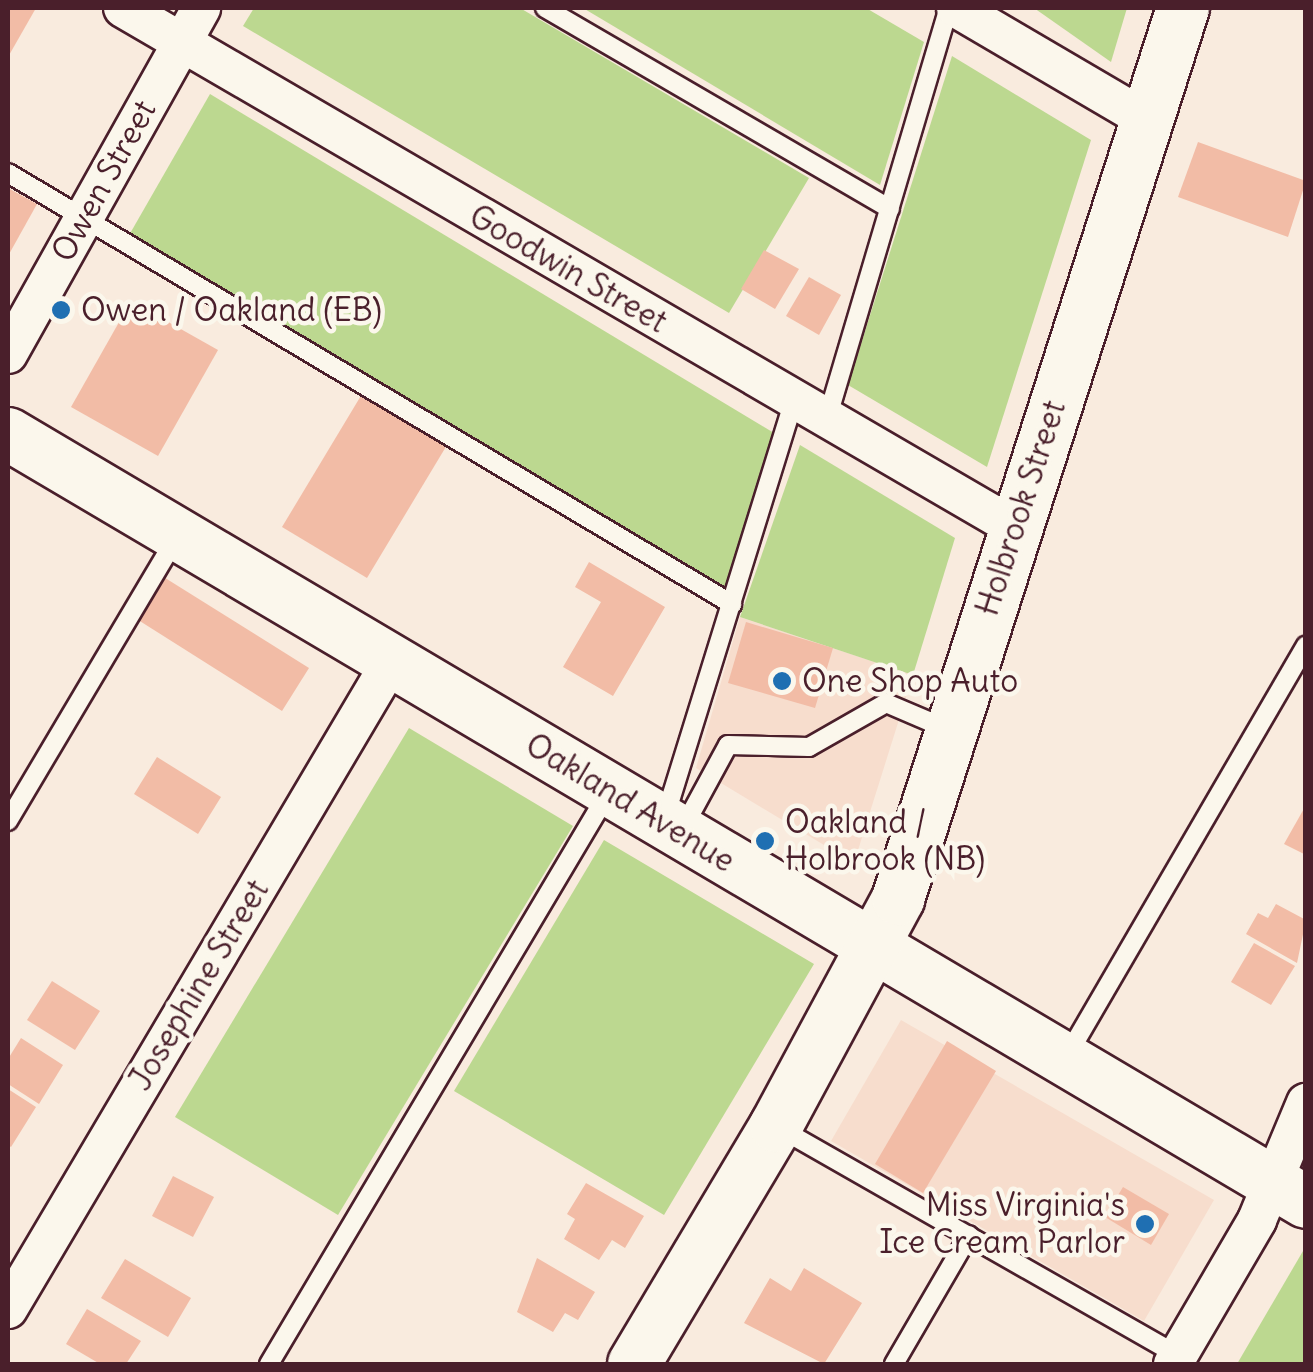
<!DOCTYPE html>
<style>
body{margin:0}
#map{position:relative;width:1313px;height:1372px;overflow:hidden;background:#f9ebde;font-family:Delius,sans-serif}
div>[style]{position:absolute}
.built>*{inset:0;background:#f7ddcd}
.green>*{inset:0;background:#bcd890}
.building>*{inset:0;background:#f2bca6}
.roads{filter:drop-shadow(2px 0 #4a1f2b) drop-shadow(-2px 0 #4a1f2b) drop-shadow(0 2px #4a1f2b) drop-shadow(0 -2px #4a1f2b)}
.lane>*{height:18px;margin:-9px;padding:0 9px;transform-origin:9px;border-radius:9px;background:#fbf7ec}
.street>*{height:38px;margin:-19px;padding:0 19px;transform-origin:19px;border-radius:19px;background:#fbf7ec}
.secondary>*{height:52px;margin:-26px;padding:0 26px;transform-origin:26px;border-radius:26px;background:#fbf7ec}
.dots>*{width:28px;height:28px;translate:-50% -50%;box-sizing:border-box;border:5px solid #fbf7ec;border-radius:50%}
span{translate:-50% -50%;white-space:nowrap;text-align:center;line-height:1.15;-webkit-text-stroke:9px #fbf7ec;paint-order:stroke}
.street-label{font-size:32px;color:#4a1f2b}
.poi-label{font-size:32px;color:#4a1f2b}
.left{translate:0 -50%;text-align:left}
.right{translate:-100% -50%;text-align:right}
.frame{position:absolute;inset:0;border:10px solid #4a1f2b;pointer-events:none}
</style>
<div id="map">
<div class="built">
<div style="clip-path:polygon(740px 617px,913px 675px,854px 863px,696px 768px)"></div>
<div style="clip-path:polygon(901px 1020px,1214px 1200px,1144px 1321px,831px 1141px)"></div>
</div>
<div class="green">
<div style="clip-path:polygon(254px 8px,520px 8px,809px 178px,729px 313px,243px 26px)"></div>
<div style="clip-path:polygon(583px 8px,866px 8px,924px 42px,880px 185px)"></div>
<div style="clip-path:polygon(1034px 8px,1127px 8px,1111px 62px)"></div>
<div style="clip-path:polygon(952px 56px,1091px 140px,987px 467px,848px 385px)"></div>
<div style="clip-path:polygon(210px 94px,774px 433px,727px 591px,128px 237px)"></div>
<div style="clip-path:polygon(800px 445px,955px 538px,913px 675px,740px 617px)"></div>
<div style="clip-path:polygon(409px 728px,573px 826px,338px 1215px,175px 1117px)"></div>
<div style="clip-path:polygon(604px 840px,814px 964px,664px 1215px,454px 1091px)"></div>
<div style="clip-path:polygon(1303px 1251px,1305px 1364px,1237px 1364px)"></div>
</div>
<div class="building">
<div style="clip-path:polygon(8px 8px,36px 8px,8px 57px)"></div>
<div style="clip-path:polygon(1198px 142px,1306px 181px,1288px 237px,1178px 197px)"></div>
<div style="clip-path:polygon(8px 188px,37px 204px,8px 256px)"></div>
<div style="clip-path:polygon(764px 250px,799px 269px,775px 309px,741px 289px)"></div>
<div style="clip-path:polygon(809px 277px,841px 295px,819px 335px,786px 316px)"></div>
<div style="clip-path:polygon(131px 301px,218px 350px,158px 456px,71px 407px)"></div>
<div style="clip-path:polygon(365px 389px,450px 440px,367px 578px,282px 527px)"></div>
<div style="clip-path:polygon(589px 562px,665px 607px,613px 696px,563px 667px,601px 602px,575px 587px)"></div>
<div style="clip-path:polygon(162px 576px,309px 668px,282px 711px,135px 618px)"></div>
<div style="clip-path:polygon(746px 622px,833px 648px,815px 708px,728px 683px)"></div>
<div style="clip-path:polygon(157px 757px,221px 797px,198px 834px,134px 794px)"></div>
<div style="clip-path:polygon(1306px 805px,1306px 855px,1284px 844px)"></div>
<div style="clip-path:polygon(1276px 904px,1306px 920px,1297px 963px,1246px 934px,1258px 913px,1268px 918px)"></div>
<div style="clip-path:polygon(1254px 943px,1295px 966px,1271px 1005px,1231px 982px)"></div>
<div style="clip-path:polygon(52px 981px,100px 1011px,75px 1050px,27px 1020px)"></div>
<div style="clip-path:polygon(21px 1038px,63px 1065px,39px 1104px,8px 1084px,8px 1059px)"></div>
<div style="clip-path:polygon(947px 1041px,996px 1071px,923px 1193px,875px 1164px)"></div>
<div style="clip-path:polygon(8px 1089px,36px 1107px,11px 1147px,8px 1145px)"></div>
<div style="clip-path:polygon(173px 1176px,214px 1197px,193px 1237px,152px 1216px)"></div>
<div style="clip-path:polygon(586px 1183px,644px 1216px,625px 1248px,612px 1240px,599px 1260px,564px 1239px,575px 1219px,567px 1214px)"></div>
<div style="clip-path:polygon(1123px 1187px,1169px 1214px,1151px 1245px,1105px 1217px)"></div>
<div style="clip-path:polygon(537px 1258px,595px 1292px,578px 1320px,565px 1313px,553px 1332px,517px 1312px)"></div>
<div style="clip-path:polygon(125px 1259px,191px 1298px,168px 1337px,101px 1298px)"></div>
<div style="clip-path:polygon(804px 1268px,862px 1303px,824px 1364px,744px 1323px,770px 1278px,791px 1291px)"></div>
<div style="clip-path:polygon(87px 1309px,141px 1341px,126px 1364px,100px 1364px,66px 1344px)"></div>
</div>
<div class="roads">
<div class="lane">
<div style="left:545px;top:8px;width:399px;rotate:30.2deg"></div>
<div style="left:8px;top:173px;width:843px;rotate:30.77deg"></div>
<div style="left:827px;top:419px;width:429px;rotate:-73.5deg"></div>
<div style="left:665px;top:817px;width:436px;rotate:-72.8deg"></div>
<div style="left:8px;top:821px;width:327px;rotate:-59.3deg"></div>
<div style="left:683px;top:828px;width:94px;rotate:-61.5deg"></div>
<div style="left:728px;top:745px;width:81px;rotate:1.4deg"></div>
<div style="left:809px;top:747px;width:89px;rotate:-29.7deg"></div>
<div style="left:886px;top:703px;width:66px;rotate:23.1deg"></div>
<div style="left:1067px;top:1056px;width:475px;rotate:-59.8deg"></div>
<div style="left:781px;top:1129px;width:457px;rotate:29.7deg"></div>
<div style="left:269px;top:1364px;width:664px;rotate:-59.3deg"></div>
<div style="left:894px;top:1364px;width:149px;rotate:-59.8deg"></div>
</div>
<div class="street">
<div style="left:123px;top:8px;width:1031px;rotate:30.22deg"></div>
<div style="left:956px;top:8px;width:221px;rotate:30.4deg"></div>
<div style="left:8px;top:354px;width:396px;rotate:-60.8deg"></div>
<div style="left:8px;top:1309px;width:752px;rotate:-59.38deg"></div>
<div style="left:1173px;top:1364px;width:167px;rotate:-59.7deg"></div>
<div style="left:1257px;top:1220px;width:127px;rotate:-67.3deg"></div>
</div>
<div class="secondary">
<div style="left:8px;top:434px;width:1508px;rotate:30.61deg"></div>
<div style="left:634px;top:1364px;width:277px;rotate:-59.2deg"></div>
<div style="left:776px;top:1126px;width:258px;rotate:-61.7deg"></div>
<div style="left:898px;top:899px;width:935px;rotate:-72.26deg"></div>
</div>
</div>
<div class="dots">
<div style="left:61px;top:310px;background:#1f6fb2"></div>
<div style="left:782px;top:681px;background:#1f6fb2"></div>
<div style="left:765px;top:841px;background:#1f6fb2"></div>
<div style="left:1145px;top:1224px;background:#1f6fb2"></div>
</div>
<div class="street-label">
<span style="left:104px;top:181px;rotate:-61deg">Owen Street</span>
<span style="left:568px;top:269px;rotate:30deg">Goodwin Street</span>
<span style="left:1021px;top:508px;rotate:-72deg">Holbrook Street</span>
<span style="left:630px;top:803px;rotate:31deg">Oakland Avenue</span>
<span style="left:199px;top:985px;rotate:-59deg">Josephine Street</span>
</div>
<div class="poi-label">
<span class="left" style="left:81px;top:310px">Owen / Oakland (EB)</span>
<span class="left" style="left:802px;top:681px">One Shop Auto</span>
<span class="left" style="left:785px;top:841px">Oakland /<br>Holbrook (NB)</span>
<span class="right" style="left:1125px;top:1224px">Miss Virginia's<br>Ice Cream Parlor</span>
</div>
<div class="frame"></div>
</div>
